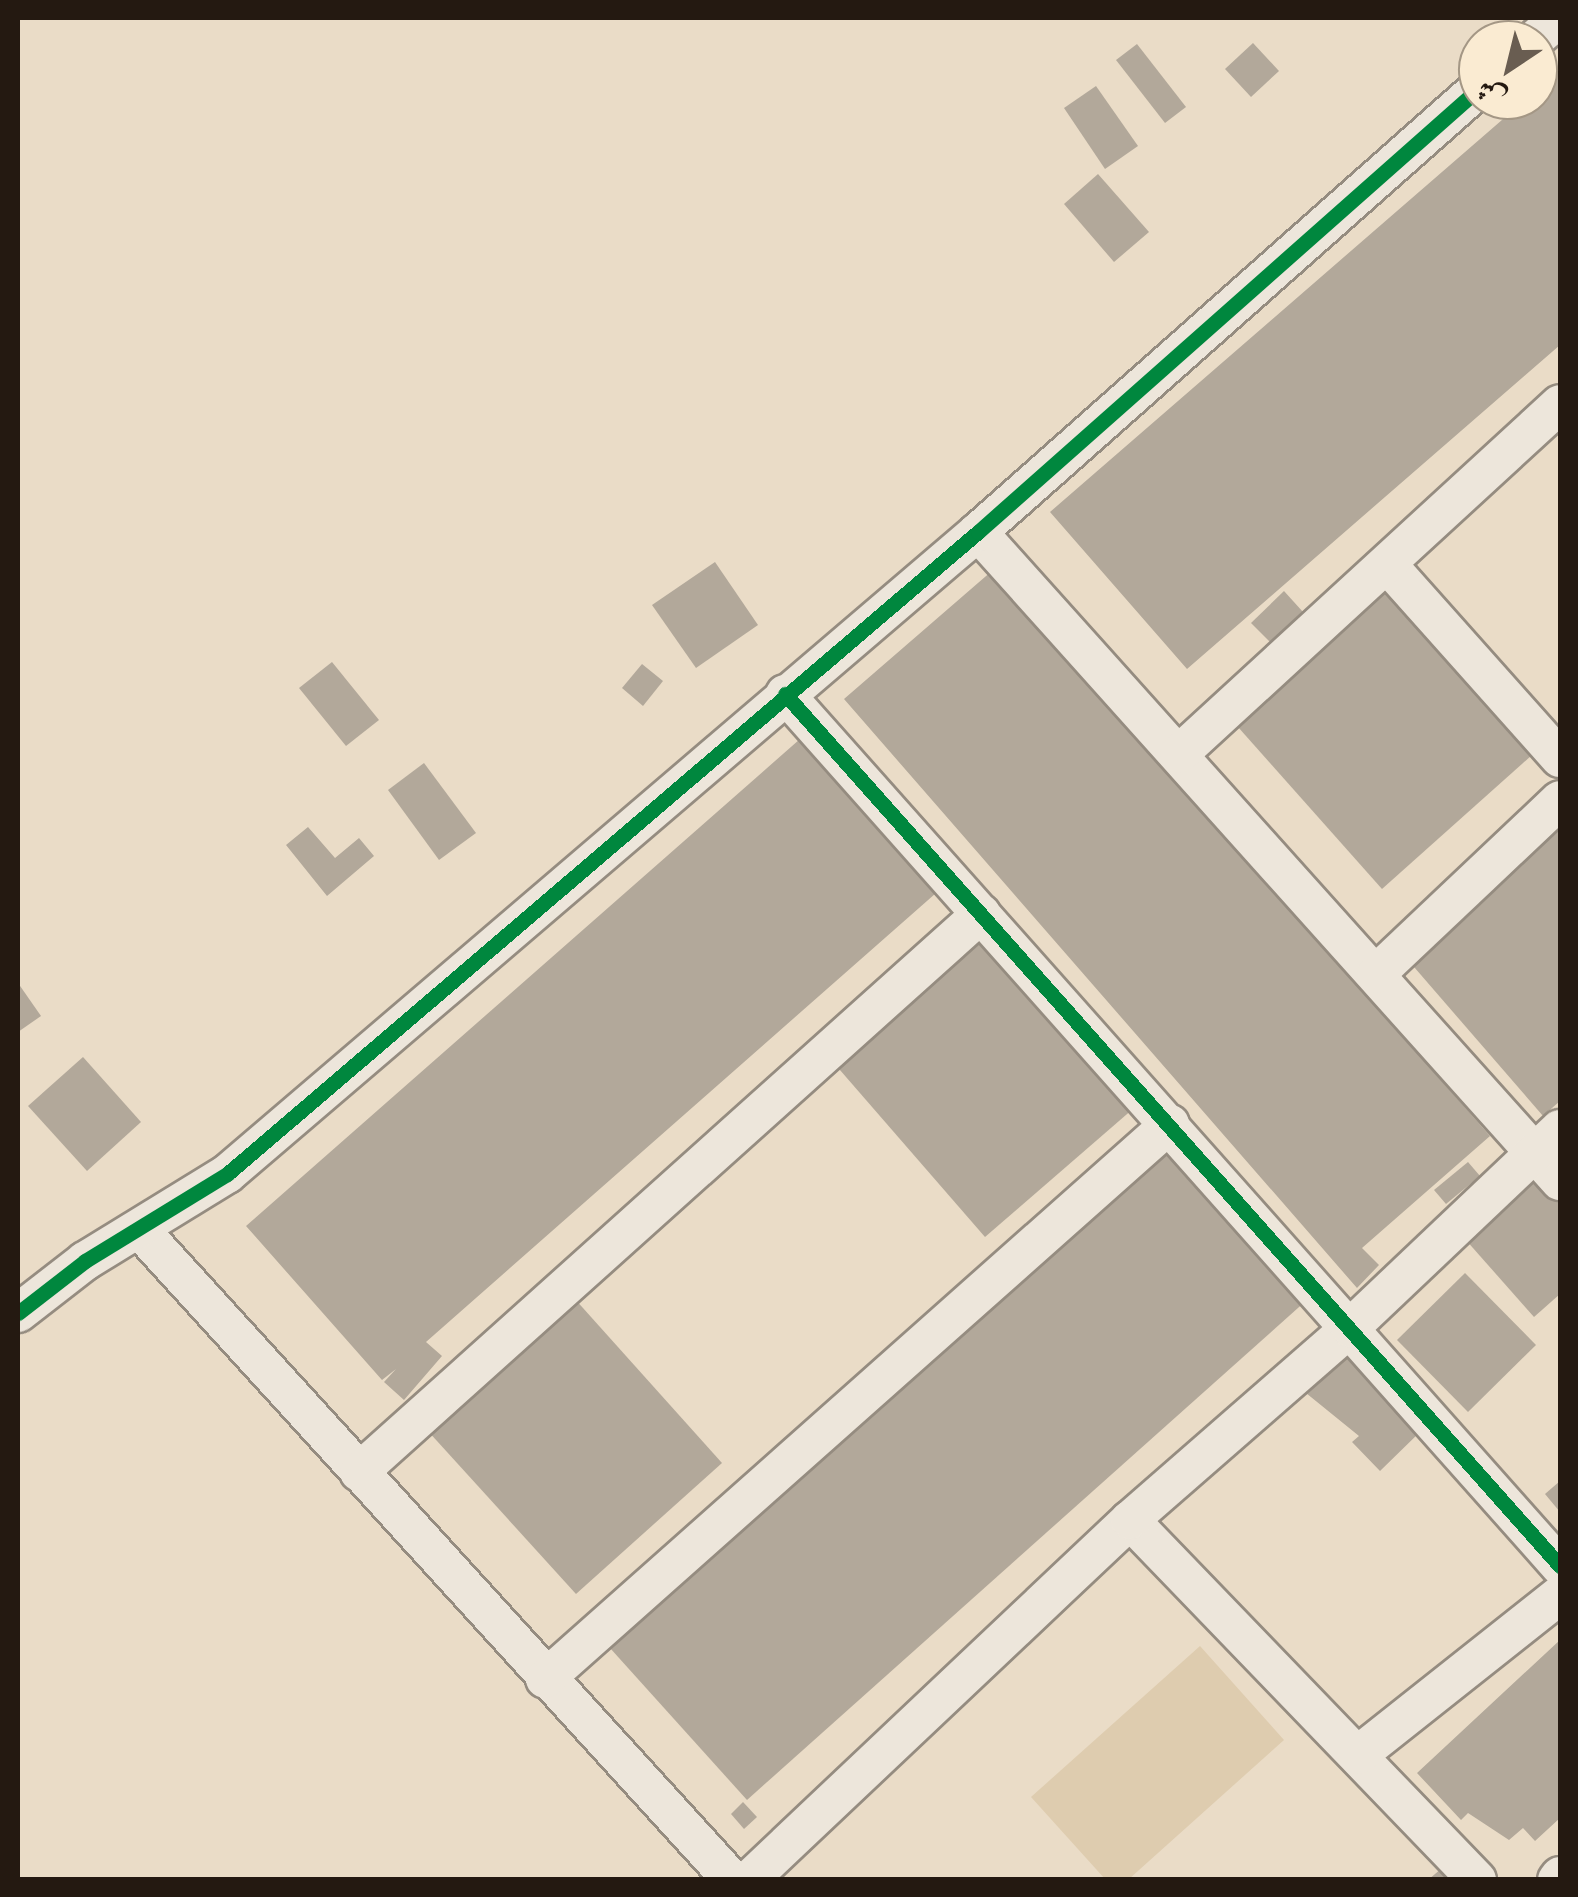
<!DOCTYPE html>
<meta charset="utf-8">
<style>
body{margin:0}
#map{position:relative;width:1578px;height:1897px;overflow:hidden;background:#eadcc7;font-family:"IM FELL Double Pica",Amiri,serif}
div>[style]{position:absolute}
.green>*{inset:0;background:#deccaf}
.building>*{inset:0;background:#b2a89a}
.roads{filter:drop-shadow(2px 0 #958c80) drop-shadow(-2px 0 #958c80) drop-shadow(0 2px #958c80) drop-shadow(0 -2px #958c80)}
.minor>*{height:38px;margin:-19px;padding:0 19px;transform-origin:19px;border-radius:19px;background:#ede6db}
.cycleway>*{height:15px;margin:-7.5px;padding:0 7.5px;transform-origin:7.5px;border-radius:7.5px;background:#00873e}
span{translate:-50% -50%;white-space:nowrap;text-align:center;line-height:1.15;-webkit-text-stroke:9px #faebd2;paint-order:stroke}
.frame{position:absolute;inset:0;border:20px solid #241911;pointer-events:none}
.north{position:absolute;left:1458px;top:20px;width:100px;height:100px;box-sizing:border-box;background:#faebd2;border:2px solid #a49785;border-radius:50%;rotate:215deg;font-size:28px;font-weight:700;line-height:40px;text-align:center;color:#241911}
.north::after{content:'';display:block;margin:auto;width:35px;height:45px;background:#695d51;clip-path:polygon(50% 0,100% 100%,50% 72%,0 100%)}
</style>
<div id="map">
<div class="green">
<div style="clip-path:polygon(1200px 1646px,1284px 1740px,1129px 1879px,1105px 1879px,1031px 1797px)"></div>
</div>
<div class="building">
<div style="clip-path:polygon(1253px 43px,1279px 71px,1251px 97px,1225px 69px)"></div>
<div style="clip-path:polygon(1137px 44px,1186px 107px,1165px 123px,1116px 60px)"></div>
<div style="clip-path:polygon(1560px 69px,1560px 345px,1187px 669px,1050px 512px,1525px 100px,1538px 100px,1538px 89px)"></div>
<div style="clip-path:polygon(1096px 86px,1138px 146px,1105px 169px,1064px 108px)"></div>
<div style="clip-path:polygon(1098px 174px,1149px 232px,1114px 262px,1064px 204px)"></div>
<div style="clip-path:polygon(715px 562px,758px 625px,696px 668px,652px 605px)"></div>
<div style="clip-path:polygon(993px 570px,1490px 1136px,1362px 1248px,1379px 1265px,1357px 1288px,844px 699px)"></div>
<div style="clip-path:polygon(1380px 585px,1532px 755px,1382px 889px,1230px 718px)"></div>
<div style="clip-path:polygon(1284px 591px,1303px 612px,1271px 643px,1251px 623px)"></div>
<div style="clip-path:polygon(332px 662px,379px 720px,346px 746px,299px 688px)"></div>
<div style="clip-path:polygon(642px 664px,663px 681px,643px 706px,622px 688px)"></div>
<div style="clip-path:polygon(808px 732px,944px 886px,426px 1342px,442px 1356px,404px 1400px,384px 1382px,396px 1369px,382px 1380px,246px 1226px)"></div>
<div style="clip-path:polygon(424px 763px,476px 833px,439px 860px,388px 790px)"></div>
<div style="clip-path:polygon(308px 827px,335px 858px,359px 838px,374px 856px,327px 896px,286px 845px)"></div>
<div style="clip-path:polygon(1560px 828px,1560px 1101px,1543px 1116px,1408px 960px)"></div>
<div style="clip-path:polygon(982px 932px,1134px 1108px,985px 1237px,833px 1062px)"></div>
<div style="clip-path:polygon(18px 983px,41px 1016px,18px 1032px)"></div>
<div style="clip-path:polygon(83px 1057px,141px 1122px,87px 1171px,28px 1106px)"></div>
<div style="clip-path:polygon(1171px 1146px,1308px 1299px,747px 1800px,610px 1648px)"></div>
<div style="clip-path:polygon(1468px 1162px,1480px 1176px,1446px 1204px,1434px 1190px)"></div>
<div style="clip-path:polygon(1541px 1173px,1560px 1195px,1560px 1294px,1534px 1317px,1465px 1239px)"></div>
<div style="clip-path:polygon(1465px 1273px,1536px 1345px,1468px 1412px,1397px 1340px)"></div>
<div style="clip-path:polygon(574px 1298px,722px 1463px,576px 1594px,427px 1430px)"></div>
<div style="clip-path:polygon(1348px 1352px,1422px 1430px,1380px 1471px,1352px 1442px,1359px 1436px,1306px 1393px)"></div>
<div style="clip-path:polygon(1560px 1481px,1560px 1512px,1545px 1494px)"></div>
<div style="clip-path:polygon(1560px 1640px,1560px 1818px,1535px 1841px,1523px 1828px,1509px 1840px,1468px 1813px,1461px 1820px,1417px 1773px)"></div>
<div style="clip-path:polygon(743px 1802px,757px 1817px,744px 1829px,731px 1814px)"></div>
<div style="clip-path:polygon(1449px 1862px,1464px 1880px,1428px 1880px)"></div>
</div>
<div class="roads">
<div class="minor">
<div style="left:1534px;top:40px;width:33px;rotate:-41deg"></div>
<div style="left:978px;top:532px;width:872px;rotate:48.12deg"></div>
<div style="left:1387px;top:564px;width:260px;rotate:48.3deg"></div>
<div style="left:785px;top:694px;width:1167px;rotate:48.37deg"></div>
<div style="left:1179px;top:754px;width:517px;rotate:-42.57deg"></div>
<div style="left:1376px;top:974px;width:253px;rotate:-43.4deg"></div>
<div style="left:140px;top:1230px;width:879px;rotate:47.67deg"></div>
<div style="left:18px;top:1313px;width:85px;rotate:-37.8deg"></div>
<div style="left:85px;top:1261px;width:167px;rotate:-31.5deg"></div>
<div style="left:227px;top:1174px;width:988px;rotate:-40.53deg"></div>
<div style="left:978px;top:532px;width:668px;rotate:-41.54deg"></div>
<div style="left:359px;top:1472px;width:836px;rotate:-41.9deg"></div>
<div style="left:1130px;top:1520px;width:500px;rotate:46.05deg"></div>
<div style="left:545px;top:1679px;width:836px;rotate:-41.61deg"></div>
<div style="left:1358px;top:1755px;width:258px;rotate:-38.4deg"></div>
<div style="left:749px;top:1880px;width:524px;rotate:-43.38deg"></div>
<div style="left:1130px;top:1520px;width:292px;rotate:-41.1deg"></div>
<div style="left:1350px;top:1328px;width:289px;rotate:-43.5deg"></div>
<div style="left:1557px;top:1880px;width:5px;rotate:-53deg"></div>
</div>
</div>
<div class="cycleway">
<div style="left:785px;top:694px;width:1167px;rotate:48.37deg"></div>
<div style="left:18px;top:1313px;width:85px;rotate:-37.8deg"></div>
<div style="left:85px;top:1261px;width:167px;rotate:-31.5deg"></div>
<div style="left:227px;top:1174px;width:988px;rotate:-40.53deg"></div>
<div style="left:978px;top:532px;width:668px;rotate:-41.54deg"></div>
</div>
<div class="frame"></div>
<div class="north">ش</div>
</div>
